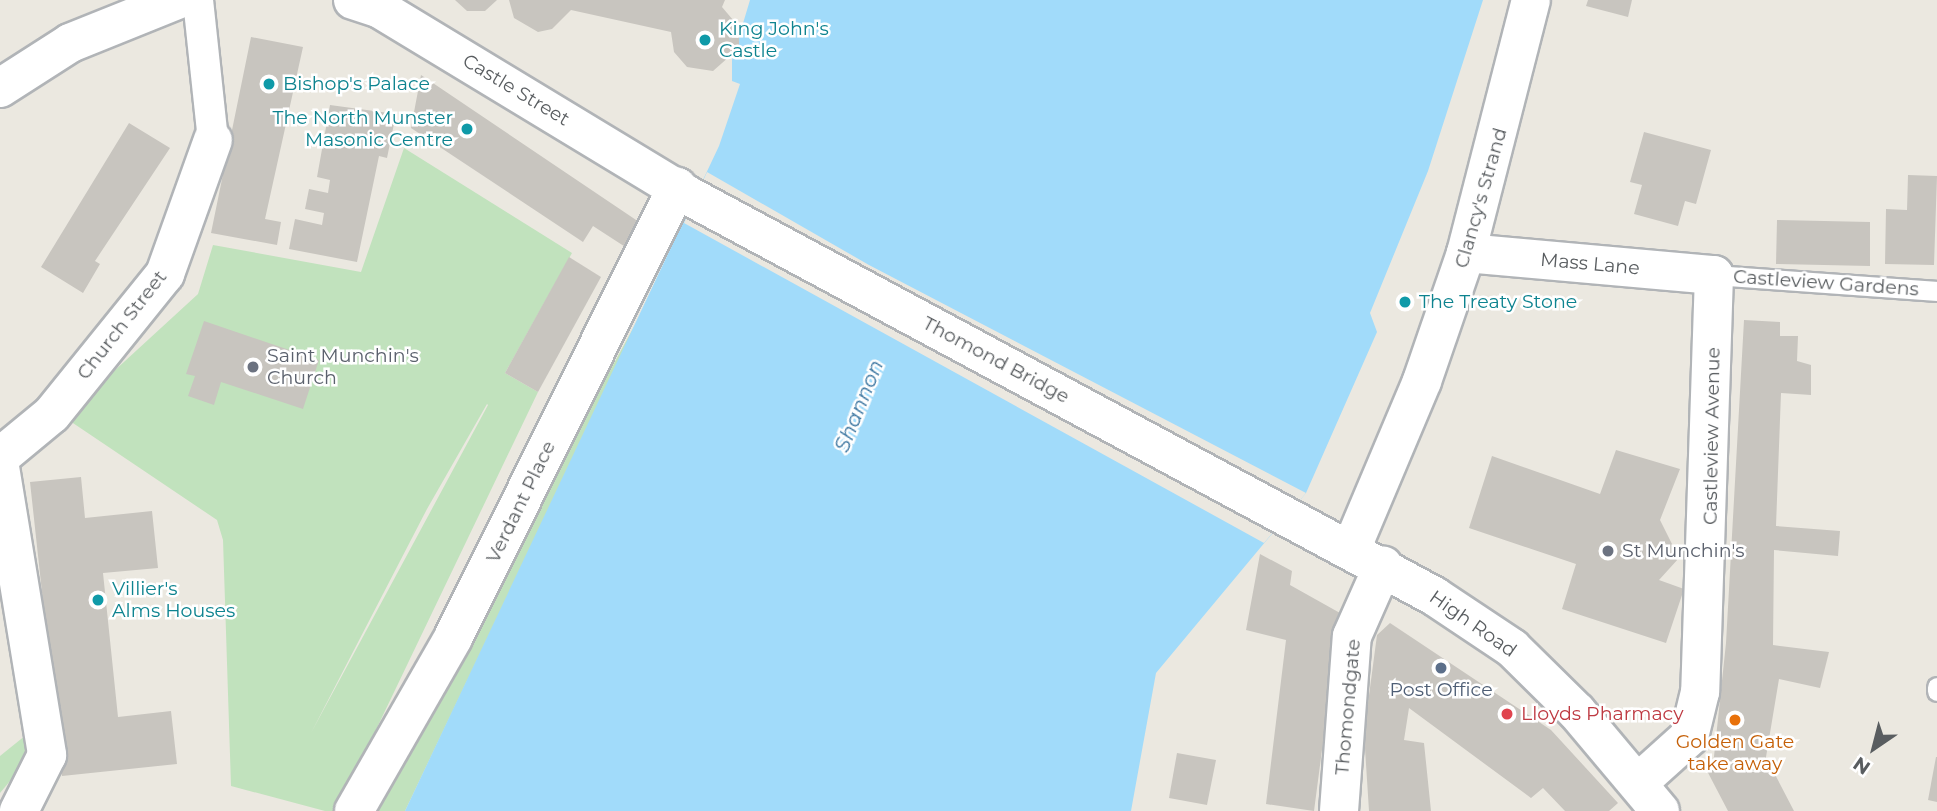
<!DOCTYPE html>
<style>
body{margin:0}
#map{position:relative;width:1937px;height:811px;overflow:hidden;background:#ebe8e0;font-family:Montserrat,sans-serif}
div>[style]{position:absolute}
.green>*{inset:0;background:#c1e2bd}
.water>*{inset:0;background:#a1dbfa}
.pier>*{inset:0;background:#ebe8e0}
.building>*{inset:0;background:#c8c5bf}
.roads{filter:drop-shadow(2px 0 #b1b4b7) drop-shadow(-2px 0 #b1b4b7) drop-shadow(0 2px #b1b4b7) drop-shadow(0 -2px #b1b4b7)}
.service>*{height:19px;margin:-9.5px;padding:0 9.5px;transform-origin:9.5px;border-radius:9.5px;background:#fff}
.pedestrian>*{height:30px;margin:-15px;padding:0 15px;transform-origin:15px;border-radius:15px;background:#fff}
.minor>*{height:38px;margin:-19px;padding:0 19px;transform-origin:19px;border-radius:19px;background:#fff}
.secondary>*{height:38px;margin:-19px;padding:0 19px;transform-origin:19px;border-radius:19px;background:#fff}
.dots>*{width:19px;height:19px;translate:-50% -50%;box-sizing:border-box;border:4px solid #fff;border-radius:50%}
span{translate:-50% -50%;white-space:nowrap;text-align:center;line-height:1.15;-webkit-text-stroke:5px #fff;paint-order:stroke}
.culture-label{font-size:19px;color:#0d838f}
.left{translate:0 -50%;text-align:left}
.right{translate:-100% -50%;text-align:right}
.street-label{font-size:19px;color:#595d60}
.worship-label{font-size:19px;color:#5b616d}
.service-label{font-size:19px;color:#4e5e75}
.health-label{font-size:19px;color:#be3a42}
.food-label{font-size:19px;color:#c56008}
.water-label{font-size:21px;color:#3e78a2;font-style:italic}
.north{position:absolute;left:1839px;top:713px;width:70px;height:70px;-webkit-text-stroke:5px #fff;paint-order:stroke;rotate:215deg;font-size:19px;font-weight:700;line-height:28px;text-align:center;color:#595d60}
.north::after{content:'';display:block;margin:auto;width:24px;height:32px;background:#595d60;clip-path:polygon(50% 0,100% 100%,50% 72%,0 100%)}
</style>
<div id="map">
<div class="green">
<div style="clip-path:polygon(evenodd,404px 148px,572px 253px,505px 373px,538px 392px,337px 811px,325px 811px,231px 786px,223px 540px,217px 520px,64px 417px,198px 294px,213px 245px,361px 272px,404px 148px,487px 404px,488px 405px,311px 733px,427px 509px,487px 404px)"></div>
<div style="clip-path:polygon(648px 301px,405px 811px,369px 811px)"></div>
<div style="clip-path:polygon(26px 735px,30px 757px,0 793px,0 756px)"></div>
</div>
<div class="water">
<div style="clip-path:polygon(750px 0,1483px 0,1428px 171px,1370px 313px,1377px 332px,1306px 493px,1156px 673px,1131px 811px,405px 811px,719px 146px,740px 84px,732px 81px,732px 60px)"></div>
</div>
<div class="pier">
<div style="clip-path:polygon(707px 172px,869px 265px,1306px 493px,1264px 543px,684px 223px)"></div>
</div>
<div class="building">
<div style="clip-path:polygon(455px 0,497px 0,485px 11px,467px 11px)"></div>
<div style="clip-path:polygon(509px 0,725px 0,722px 7px,739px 27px,739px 48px,713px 71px,687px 67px,674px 52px,671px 32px,571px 10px,552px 29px,538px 32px,514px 18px)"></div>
<div style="clip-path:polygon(1588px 0,1632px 0,1628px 17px,1586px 6px)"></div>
<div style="clip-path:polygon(251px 37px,303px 47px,265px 219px,281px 222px,277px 245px,211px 233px)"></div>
<div style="clip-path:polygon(421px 75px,645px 226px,630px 250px,593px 226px,583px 242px,411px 128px)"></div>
<div style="clip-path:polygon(330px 105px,396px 114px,387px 158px,379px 156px,357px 262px,289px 249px,295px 219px,322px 225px,324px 213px,305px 209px,309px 189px,328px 193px,330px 180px,317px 177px)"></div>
<div style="clip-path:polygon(129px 123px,170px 148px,95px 261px,100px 264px,83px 293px,41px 267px)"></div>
<div style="clip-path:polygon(1644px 132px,1711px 150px,1696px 204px,1685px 201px,1678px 226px,1634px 214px,1642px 185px,1630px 182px)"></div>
<div style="clip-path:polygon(1908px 175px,1937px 176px,1934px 265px,1885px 264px,1886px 209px,1907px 210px)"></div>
<div style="clip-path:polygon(1777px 220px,1870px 222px,1870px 266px,1776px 264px)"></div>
<div style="clip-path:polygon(569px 257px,601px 277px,538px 392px,505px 373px)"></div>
<div style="clip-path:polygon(1744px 320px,1780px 322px,1780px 336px,1798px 336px,1797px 361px,1811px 365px,1811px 395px,1781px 393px,1776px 526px,1840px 531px,1838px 556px,1774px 550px,1773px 645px,1829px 652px,1820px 688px,1779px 679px,1766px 757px,1794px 811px,1728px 811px,1705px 767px,1713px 766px,1726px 643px)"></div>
<div style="clip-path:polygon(204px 321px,319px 360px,303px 409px,221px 382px,214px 405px,188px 396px,195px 376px,186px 374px)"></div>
<div style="clip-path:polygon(1616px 450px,1680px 469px,1660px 520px,1679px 558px,1659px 580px,1684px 589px,1666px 643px,1562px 609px,1576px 564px,1469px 528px,1492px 456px,1600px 494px)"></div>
<div style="clip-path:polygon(81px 477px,85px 518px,152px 511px,158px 568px,103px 573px,118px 717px,171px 711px,177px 764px,62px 776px,30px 482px)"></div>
<div style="clip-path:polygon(1260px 554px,1292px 571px,1290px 585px,1340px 613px,1314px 811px,1266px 804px,1286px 640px,1246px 630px)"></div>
<div style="clip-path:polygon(1390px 623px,1551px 730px,1618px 803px,1609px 811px,1565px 811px,1543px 788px,1531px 798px,1409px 708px,1404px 740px,1424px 743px,1431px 811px,1369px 811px,1364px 733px,1377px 635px)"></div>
<div style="clip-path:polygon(1177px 753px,1216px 760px,1207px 805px,1169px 798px)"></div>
<div style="clip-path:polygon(1936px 757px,1937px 757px,1937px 802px,1928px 800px)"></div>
</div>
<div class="roads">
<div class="service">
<div style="left:1714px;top:275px;width:224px;rotate:4.1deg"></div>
<div style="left:1937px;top:687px;width:4px;rotate:90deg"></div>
</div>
<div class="pedestrian">
<div style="left:198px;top:0;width:141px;rotate:83.9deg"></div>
</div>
<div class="minor">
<div style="left:1466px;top:253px;width:249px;rotate:5.1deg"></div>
<div style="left:1714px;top:275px;width:417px;rotate:91.9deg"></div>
<div style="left:1700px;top:692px;width:46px;rotate:103.7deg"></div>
<div style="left:1689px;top:737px;width:69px;rotate:138deg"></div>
<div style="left:0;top:457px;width:67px;rotate:-39.6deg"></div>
<div style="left:52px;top:414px;width:180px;rotate:-51.1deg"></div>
<div style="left:165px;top:274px;width:142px;rotate:-70.3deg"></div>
<div style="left:0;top:467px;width:292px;rotate:80.7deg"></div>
<div style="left:47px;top:755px;width:63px;rotate:116.6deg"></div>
<div style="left:1352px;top:547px;width:180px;rotate:-67.1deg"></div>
<div style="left:1422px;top:381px;width:135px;rotate:-71deg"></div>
<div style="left:1466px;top:253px;width:261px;rotate:-75.6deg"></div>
<div style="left:354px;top:811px;width:199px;rotate:-60.2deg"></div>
<div style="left:453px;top:638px;width:504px;rotate:-63.59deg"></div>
<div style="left:1339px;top:811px;width:175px;rotate:-85.8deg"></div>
<div style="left:1352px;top:636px;width:77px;rotate:-66.1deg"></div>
</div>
<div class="secondary">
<div style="left:353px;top:0;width:28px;rotate:18deg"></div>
<div style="left:380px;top:9px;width:361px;rotate:31.2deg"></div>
<div style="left:689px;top:196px;width:846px;rotate:28.23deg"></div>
<div style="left:1434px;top:596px;width:94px;rotate:33.7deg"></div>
<div style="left:1512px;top:648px;width:91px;rotate:44.6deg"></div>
<div style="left:1577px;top:712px;width:129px;rotate:50deg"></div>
<div style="left:0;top:88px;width:83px;rotate:-32.7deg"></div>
<div style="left:70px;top:43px;width:115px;rotate:-21.9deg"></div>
</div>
</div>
<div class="dots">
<div style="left:705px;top:40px;background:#0f9aa8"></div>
<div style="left:269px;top:84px;background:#0f9aa8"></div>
<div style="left:467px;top:129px;background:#0f9aa8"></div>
<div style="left:1405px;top:302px;background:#0f9aa8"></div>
<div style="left:253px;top:367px;background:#6b7280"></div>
<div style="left:1608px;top:551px;background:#6b7280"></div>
<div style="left:98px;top:600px;background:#0f9aa8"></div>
<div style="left:1441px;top:668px;background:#5c6f8a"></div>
<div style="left:1507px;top:714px;background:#e0444e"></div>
<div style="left:1735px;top:720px;background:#e8710a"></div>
</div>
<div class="culture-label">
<span class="left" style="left:719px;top:40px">King John's<br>Castle</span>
<span class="left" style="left:283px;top:84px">Bishop's Palace</span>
<span class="right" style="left:453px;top:129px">The North Munster<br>Masonic Centre</span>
<span class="left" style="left:1419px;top:302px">The Treaty Stone</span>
<span class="left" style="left:112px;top:600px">Villier's<br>Alms Houses</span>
</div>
<div class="street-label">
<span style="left:516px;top:90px;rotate:31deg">Castle Street</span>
<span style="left:1481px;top:198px;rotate:-74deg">Clancy's Strand</span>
<span style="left:1590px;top:264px;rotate:5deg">Mass Lane</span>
<span style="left:1826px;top:283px;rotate:4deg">Castleview Gardens</span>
<span style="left:122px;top:325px;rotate:-52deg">Church Street</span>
<span style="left:996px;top:360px;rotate:28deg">Thomond Bridge</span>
<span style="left:1712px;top:436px;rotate:-89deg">Castleview Avenue</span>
<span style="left:521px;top:502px;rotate:-64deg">Verdant Place</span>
<span style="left:1473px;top:624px;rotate:35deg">High Road</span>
<span style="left:1348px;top:707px;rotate:-85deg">Thomondgate</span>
</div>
<div class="worship-label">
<span class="left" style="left:267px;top:367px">Saint Munchin's<br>Church</span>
<span class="left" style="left:1622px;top:551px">St Munchin's</span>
</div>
<div class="service-label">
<span style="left:1441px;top:690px">Post Office</span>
</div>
<div class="health-label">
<span class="left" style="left:1521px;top:714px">Lloyds Pharmacy</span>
</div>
<div class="food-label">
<span style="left:1735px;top:753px">Golden Gate<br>take away</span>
</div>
<div class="water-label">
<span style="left:859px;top:406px;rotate:-68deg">Shannon</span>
</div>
<div class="north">N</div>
</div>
